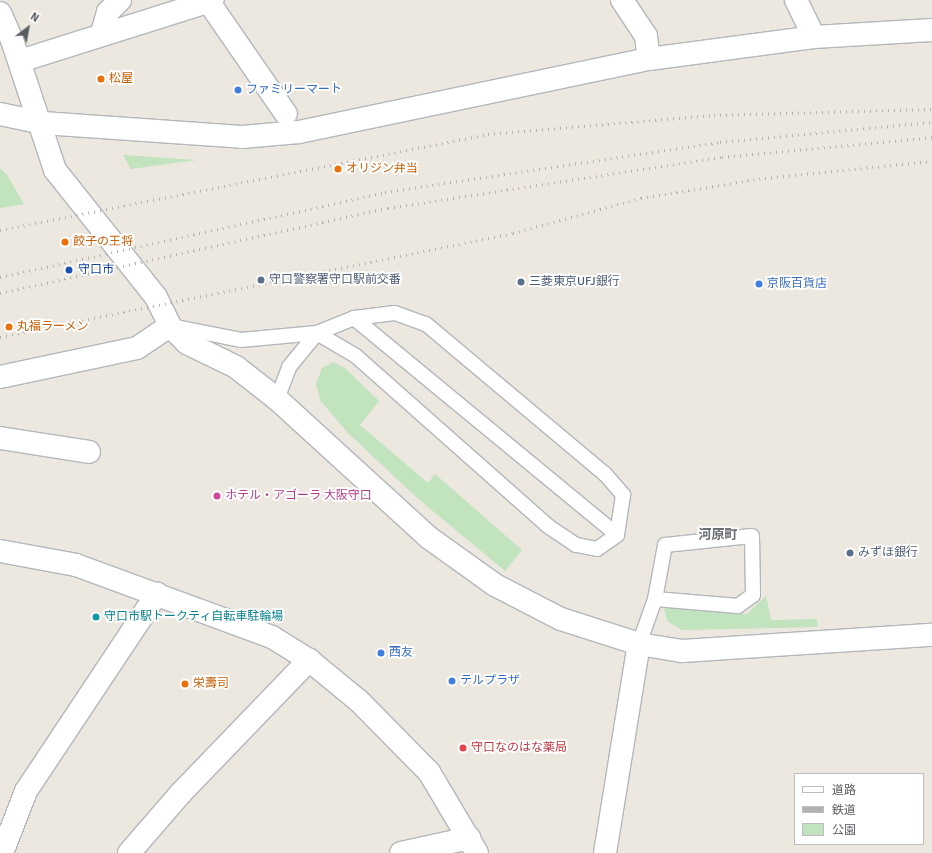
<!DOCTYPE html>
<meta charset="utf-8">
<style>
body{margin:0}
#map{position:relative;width:932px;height:853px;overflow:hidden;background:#ece8e0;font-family:Signika,"Noto Sans JP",sans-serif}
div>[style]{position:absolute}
.green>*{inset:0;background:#c1e3bd}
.roads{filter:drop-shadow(1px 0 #b3b7bb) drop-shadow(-1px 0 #b3b7bb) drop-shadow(0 1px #b3b7bb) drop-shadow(0 -1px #b3b7bb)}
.service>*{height:14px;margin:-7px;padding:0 7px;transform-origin:7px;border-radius:7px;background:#fff}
.pedestrian>*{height:22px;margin:-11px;padding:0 11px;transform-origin:11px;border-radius:11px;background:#fff}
.minor>*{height:22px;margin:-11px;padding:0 11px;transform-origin:11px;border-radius:11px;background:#fff}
.tertiary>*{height:22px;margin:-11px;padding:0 11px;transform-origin:11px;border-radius:11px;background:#fff}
.rail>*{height:3px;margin-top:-1.5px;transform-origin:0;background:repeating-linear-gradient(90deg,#b1b2b2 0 1px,transparent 0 6px)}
.dots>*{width:11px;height:11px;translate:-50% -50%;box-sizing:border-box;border:2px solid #fff;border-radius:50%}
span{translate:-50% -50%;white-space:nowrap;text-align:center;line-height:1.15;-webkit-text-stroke:3.5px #fff;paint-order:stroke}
.food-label{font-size:12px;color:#c56008}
.left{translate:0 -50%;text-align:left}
.shop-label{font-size:12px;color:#366cbe}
.transit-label{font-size:12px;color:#164399}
.service-label{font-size:12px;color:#4e5e75}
.hotel-label{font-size:12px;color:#b23c85}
.culture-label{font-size:12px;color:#0d838f}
.health-label{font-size:12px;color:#be3a42}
.neighbourhood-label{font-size:13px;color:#6a6f73;font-weight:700}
.legend{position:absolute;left:794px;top:773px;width:130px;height:72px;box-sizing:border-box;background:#fff;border:1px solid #bdbec0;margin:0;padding:5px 7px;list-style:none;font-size:12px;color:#595d61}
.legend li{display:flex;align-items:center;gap:8px;height:20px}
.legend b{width:20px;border:1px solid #bdbec0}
.north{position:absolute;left:8px;top:8px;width:40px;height:40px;-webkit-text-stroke:3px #fff;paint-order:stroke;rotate:32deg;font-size:11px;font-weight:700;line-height:16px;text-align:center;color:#595d61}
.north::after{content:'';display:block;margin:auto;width:14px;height:18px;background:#595d61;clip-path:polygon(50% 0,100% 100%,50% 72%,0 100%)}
</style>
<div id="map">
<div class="green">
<div style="clip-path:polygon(123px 155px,197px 160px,131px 169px)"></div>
<div style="clip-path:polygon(0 168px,7px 175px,24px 204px,0 208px)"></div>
<div style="clip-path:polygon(333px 362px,345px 368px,379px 401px,360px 425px,428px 483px,435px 474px,522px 550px,505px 571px,416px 497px,347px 432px,320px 400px,316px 384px,322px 368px)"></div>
<div style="clip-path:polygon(766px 596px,771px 620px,817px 619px,817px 627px,682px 630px,667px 621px,664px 608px,747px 614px)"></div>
</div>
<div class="roads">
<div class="service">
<div style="left:395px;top:313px;width:33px;rotate:20deg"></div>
<div style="left:426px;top:324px;width:234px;rotate:40deg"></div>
<div style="left:605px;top:474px;width:28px;rotate:49deg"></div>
<div style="left:623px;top:495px;width:40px;rotate:98.5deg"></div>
<div style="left:617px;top:535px;width:24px;rotate:145deg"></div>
<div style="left:597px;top:549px;width:21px;rotate:-169deg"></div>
<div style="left:576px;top:545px;width:34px;rotate:-146deg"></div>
<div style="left:548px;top:526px;width:256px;rotate:-138.5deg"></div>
<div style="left:356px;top:356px;width:45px;rotate:-149.5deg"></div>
<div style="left:317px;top:333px;width:40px;rotate:-22deg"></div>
<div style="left:354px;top:318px;width:41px;rotate:-7deg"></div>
<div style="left:354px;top:318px;width:341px;rotate:39.5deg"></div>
<div style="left:171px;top:326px;width:71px;rotate:11.3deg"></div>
<div style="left:241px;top:340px;width:76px;rotate:-5.3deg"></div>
<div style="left:277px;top:399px;width:34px;rotate:-69deg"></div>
<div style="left:289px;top:367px;width:44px;rotate:-50.5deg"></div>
<div style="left:639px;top:644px;width:48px;rotate:-70.4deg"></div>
<div style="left:655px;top:599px;width:55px;rotate:-79.5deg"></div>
<div style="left:665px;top:545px;width:87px;rotate:-5.9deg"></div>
<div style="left:752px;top:536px;width:59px;rotate:89deg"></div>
<div style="left:753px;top:595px;width:19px;rotate:144deg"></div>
<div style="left:738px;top:606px;width:83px;rotate:-175.2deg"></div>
</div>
<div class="pedestrian">
<div style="left:208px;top:1px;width:137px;rotate:55.4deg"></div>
<div style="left:102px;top:33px;width:22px;rotate:-74deg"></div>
<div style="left:108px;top:12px;width:17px;rotate:-45deg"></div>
</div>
<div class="minor">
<div style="left:622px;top:0;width:43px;rotate:56.3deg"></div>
<div style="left:646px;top:36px;width:23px;rotate:83deg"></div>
<div style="left:796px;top:0;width:41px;rotate:64.1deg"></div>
<div style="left:0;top:13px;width:30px;rotate:66deg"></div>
<div style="left:20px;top:61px;width:202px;rotate:-17.5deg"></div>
<div style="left:0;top:114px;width:44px;rotate:11.8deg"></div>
<div style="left:0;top:377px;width:140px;rotate:-12deg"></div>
<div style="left:137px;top:348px;width:40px;rotate:-34deg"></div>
<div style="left:0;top:438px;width:90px;rotate:8.9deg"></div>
<div style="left:0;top:551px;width:77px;rotate:10.4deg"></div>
<div style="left:76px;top:565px;width:209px;rotate:20.2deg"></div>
<div style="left:272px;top:637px;width:44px;rotate:31.9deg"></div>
<div style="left:309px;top:660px;width:65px;rotate:39.4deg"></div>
<div style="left:359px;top:701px;width:100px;rotate:45.4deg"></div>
<div style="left:429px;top:772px;width:94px;rotate:59.3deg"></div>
<div style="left:2px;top:853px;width:66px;rotate:-68.8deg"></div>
<div style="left:26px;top:791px;width:237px;rotate:-56.4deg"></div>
<div style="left:129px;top:853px;width:79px;rotate:-49.1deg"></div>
<div style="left:181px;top:793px;width:185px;rotate:-46.1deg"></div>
<div style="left:401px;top:853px;width:70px;rotate:-12.4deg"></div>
</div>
<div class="tertiary">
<div style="left:12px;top:40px;width:137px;rotate:71.7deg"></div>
<div style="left:55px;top:170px;width:162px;rotate:51.5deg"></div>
<div style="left:156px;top:297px;width:32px;rotate:64deg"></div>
<div style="left:170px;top:326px;width:24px;rotate:45deg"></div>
<div style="left:187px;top:343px;width:55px;rotate:26.1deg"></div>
<div style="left:236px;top:367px;width:52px;rotate:38deg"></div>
<div style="left:277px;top:399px;width:205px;rotate:42.4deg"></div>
<div style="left:428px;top:537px;width:82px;rotate:35.6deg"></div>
<div style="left:495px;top:585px;width:74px;rotate:27.3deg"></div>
<div style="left:561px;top:619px;width:82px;rotate:17.8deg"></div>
<div style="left:639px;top:644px;width:44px;rotate:9.2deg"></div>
<div style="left:682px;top:651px;width:251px;rotate:-3.7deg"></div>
<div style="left:43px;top:123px;width:199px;rotate:4deg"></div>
<div style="left:242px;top:137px;width:57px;rotate:-5deg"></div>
<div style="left:299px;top:132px;width:358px;rotate:-11.8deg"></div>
<div style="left:649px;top:59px;width:166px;rotate:-7.6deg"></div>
<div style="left:814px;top:37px;width:118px;rotate:-3.4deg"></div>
<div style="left:605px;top:853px;width:212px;rotate:-80.8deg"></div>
</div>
</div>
<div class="rail">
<div style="left:0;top:230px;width:497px;rotate:-11.1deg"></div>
<div style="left:488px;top:134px;width:227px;rotate:-4.8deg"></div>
<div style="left:714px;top:115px;width:218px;rotate:-1.6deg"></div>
<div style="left:0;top:277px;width:394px;rotate:-12.4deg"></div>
<div style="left:385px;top:192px;width:339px;rotate:-8.5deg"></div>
<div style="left:720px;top:142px;width:213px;rotate:-5.4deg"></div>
<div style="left:0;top:293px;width:397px;rotate:-12.4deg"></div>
<div style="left:388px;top:208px;width:338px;rotate:-8.7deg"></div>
<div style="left:722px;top:157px;width:211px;rotate:-5.4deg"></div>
<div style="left:0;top:337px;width:523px;rotate:-11.46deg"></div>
<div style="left:513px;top:233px;width:133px;rotate:-15.3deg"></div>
<div style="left:641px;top:198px;width:126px;rotate:-9.2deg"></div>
<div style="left:765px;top:178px;width:168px;rotate:-5.8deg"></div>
</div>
<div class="dots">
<div style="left:101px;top:79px;background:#e8710a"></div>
<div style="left:238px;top:90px;background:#3f7fe0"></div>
<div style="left:338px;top:169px;background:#e8710a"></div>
<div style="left:65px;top:242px;background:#e8710a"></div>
<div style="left:69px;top:270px;background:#1a4fb4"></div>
<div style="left:261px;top:280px;background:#5c6f8a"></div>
<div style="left:521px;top:282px;background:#5c6f8a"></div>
<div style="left:759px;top:284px;background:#3f7fe0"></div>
<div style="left:9px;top:327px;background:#e8710a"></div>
<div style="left:217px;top:496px;background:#d1479c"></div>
<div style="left:850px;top:553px;background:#5c6f8a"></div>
<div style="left:96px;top:617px;background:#0f9aa8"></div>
<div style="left:381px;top:653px;background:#3f7fe0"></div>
<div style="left:452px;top:681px;background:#3f7fe0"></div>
<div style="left:185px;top:684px;background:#e8710a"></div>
<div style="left:463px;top:748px;background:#e0444e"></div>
</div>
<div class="food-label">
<span class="left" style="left:109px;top:79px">松屋</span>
<span class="left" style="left:346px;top:169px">オリジン弁当</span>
<span class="left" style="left:73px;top:242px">餃子の王将</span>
<span class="left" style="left:17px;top:327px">丸福ラーメン</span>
<span class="left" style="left:193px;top:684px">栄壽司</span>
</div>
<div class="shop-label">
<span class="left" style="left:246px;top:90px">ファミリーマート</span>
<span class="left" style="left:767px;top:284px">京阪百貨店</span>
<span class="left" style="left:389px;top:653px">西友</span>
<span class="left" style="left:460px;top:681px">テルプラザ</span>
</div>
<div class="transit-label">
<span class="left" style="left:78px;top:270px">守口市</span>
</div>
<div class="service-label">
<span class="left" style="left:269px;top:280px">守口警察署守口駅前交番</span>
<span class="left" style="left:529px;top:282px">三菱東京UFJ銀行</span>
<span class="left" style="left:858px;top:553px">みずほ銀行</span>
</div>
<div class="hotel-label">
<span class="left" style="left:225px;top:496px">ホテル・アゴーラ 大阪守口</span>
</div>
<div class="culture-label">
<span class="left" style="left:104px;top:617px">守口市駅トークティ自転車駐輪場</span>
</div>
<div class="health-label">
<span class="left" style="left:471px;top:748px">守口なのはな薬局</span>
</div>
<div class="neighbourhood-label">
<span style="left:718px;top:535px">河原町</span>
</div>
<ul class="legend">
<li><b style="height:5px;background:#fff"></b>道路</li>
<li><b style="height:5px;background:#b1b2b2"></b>鉄道</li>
<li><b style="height:11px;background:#c1e3bd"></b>公園</li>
</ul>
<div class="north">N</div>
</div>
